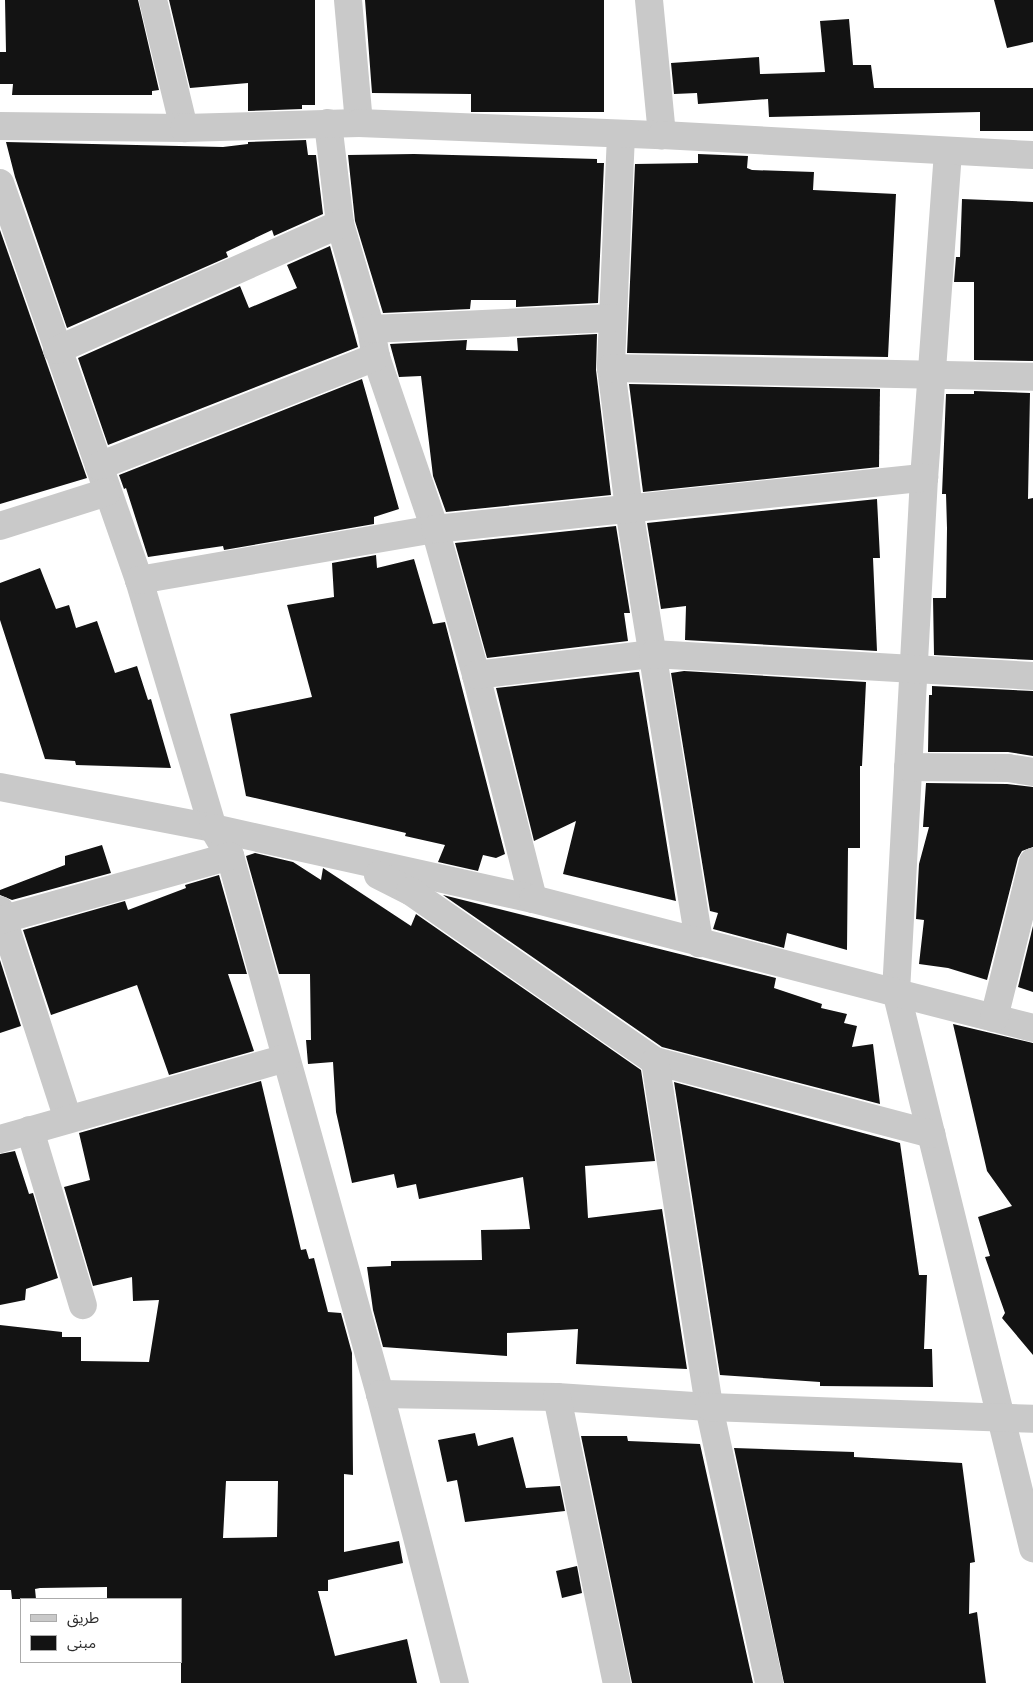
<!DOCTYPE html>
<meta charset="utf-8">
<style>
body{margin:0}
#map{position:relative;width:1033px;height:1683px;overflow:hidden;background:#fff;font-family:Montserrat,"Noto Sans Arabic",sans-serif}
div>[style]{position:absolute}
.building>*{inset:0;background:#131313}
.minor>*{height:28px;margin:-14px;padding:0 14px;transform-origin:14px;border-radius:14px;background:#c9c9c9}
.tertiary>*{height:28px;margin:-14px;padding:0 14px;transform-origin:14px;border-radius:14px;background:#c9c9c9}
span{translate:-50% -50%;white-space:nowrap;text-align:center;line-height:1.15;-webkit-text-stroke:5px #fff;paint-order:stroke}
.legend{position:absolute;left:20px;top:1598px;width:162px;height:65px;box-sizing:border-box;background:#fff;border:1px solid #ababab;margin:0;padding:6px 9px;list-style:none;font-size:15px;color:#2c2c2c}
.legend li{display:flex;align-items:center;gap:10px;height:25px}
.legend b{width:25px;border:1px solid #ababab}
</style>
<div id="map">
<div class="building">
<div style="clip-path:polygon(5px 0,138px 0,159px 90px,152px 91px,152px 95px,12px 95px,13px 84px,0 84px,0 52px,6px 52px)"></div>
<div style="clip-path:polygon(169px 0,315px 0,315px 105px,302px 105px,302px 109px,248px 111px,248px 83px,190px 88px)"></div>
<div style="clip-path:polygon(365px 0,604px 0,604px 112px,471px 112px,471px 94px,372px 93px)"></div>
<div style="clip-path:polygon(994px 0,1033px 0,1033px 42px,1007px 48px)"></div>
<div style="clip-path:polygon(849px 19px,853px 65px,871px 65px,874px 88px,1033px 88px,1033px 131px,980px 131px,980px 112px,769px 117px,768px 99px,698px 104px,697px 93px,674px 94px,671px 63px,759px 57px,760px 74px,825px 72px,820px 21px)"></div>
<div style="clip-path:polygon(306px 140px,308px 155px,316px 155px,323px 214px,274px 236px,272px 230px,226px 252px,228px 257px,67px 328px,15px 177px,6px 142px,223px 147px,248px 144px,248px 142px)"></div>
<div style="clip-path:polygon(414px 154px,597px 159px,597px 163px,604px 163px,598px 303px,516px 307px,516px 300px,471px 300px,470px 309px,383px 313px,355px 221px,348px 155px)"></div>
<div style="clip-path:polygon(698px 154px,748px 156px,747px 168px,752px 170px,814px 172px,813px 190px,896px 194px,888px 357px,627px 353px,635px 164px,698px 163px)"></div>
<div style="clip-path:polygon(962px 199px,1033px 202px,1033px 361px,974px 360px,974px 282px,954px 282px,956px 257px,960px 257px)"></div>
<div style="clip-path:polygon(0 230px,87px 478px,0 504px)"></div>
<div style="clip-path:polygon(330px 246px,358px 347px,108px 445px,78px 358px,240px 286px,249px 308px,297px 288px,287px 265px)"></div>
<div style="clip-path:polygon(597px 334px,596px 370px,611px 495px,446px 512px,433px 476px,421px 376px,399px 377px,390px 344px,467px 340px,466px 350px,518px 351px,517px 338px)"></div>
<div style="clip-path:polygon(362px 379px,399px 509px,374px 517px,374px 524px,224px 550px,223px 546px,148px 557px,126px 488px,124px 489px,119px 475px)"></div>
<div style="clip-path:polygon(629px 384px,880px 389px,879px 467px,643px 492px)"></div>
<div style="clip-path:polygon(974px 391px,1030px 393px,1028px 499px,1033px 498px,1033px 660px,934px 655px,933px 598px,946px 598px,947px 528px,946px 494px,942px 494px,946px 394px,974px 394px)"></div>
<div style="clip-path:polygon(877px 499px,880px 558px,873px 558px,877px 651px,685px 640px,686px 606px,661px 609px,647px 523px)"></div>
<div style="clip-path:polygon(616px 526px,630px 613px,624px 613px,628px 641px,487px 658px,455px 543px)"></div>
<div style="clip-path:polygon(376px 555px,377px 568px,414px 559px,433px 624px,445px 622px,505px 854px,496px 858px,483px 855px,478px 871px,438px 862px,445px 845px,405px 836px,406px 833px,246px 796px,230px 714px,312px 697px,287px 605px,334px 597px,332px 563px)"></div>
<div style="clip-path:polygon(40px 568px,56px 609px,69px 605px,76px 628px,97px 621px,115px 673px,137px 666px,148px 700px,151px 699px,171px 768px,76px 765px,75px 761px,45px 759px,0 620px,0 583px)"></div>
<div style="clip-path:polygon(684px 671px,866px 682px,862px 766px,860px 766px,860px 848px,848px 848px,847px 950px,787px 933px,784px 948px,713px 929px,718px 913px,710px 911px,671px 673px)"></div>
<div style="clip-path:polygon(637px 672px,639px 672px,676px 901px,563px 874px,576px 821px,534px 841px,496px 688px)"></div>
<div style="clip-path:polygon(932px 686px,1033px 691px,1033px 756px,1008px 752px,928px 752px,929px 695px,932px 695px)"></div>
<div style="clip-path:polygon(926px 783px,1007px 784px,1033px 787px,1033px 847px,1022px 851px,1018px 858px,987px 980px,948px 968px,919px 964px,924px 920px,916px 919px,919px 864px,929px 827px,923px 827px)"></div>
<div style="clip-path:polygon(102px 845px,111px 873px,12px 900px,0 895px,0 890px,65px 865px,65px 856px)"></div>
<div style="clip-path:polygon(255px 853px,293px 862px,321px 880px,323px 868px,411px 926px,416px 914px,641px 1070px,655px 1161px,585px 1166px,588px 1218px,662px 1209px,687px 1369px,576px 1364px,578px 1329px,507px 1333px,507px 1356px,383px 1347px,373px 1310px,367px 1267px,391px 1266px,391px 1261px,482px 1260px,481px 1230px,530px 1229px,523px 1177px,419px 1199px,416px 1184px,397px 1188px,394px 1174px,352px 1183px,336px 1112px,333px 1062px,308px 1064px,306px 1040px,311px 1040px,310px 974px,279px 974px,246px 856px)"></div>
<div style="clip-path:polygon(219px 875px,247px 974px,228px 974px,254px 1051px,169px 1075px,137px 985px,51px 1015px,23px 930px,125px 901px,128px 910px,186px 888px,185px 885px)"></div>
<div style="clip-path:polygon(443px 895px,776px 978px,774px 988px,822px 1004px,821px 1008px,847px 1014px,844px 1023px,857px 1026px,852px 1047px,873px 1044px,880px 1104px,662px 1047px)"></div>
<div style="clip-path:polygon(1033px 926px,1033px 992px,1018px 987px)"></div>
<div style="clip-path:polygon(0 960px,21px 1026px,0 1033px)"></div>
<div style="clip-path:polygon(953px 1024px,1033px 1043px,1033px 1355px,1002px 1318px,1005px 1313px,985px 1257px,990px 1256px,978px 1217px,1012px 1206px,987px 1171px)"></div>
<div style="clip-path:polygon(evenodd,261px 1081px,301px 1250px,306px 1249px,309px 1259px,314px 1258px,328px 1312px,341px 1313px,352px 1353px,353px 1475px,344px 1474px,344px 1552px,399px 1541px,403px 1563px,328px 1580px,328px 1591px,318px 1591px,335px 1656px,407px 1639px,417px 1683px,181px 1683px,181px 1599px,107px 1599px,107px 1587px,40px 1588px,35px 1589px,36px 1599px,12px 1599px,11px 1590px,0 1590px,0 1325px,62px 1332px,62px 1337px,81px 1337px,81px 1361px,149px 1362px,159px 1300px,133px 1301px,132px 1277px,93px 1286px,64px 1187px,90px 1180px,79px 1133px,261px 1081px,226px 1481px,278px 1481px,277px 1537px,223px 1538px,226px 1481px)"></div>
<div style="clip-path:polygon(674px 1082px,900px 1143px,919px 1275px,927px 1275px,924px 1349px,932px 1349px,933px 1387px,820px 1386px,820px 1382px,720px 1375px)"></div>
<div style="clip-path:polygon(15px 1151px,29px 1194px,33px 1193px,58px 1278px,26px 1289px,25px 1300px,0 1305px,0 1154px)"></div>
<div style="clip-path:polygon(475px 1433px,478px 1446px,513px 1437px,526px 1488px,560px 1486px,565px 1511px,465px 1522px,457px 1480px,447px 1482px,438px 1440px)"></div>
<div style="clip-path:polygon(581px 1436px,627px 1436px,628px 1441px,700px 1444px,753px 1683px,632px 1683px)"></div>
<div style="clip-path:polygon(734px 1448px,854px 1452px,854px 1457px,962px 1463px,975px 1562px,970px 1563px,969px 1614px,977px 1612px,986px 1683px,784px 1683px)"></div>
<div style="clip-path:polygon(577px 1566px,582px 1593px,562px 1598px,556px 1571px)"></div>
</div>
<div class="minor">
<div style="left:153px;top:0;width:132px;rotate:76.4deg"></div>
<div style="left:348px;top:0;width:123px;rotate:84.9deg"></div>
<div style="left:649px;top:0;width:136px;rotate:84.5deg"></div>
<div style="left:328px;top:123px;width:102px;rotate:83.2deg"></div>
<div style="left:340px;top:224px;width:109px;rotate:73.6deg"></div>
<div style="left:371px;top:329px;width:28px;rotate:80deg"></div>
<div style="left:376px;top:357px;width:182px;rotate:71.1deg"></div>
<div style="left:435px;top:529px;width:152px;rotate:74.3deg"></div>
<div style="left:476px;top:675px;width:231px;rotate:75.7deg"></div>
<div style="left:621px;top:135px;width:233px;rotate:92.5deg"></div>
<div style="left:611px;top:368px;width:142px;rotate:82.7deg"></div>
<div style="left:629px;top:509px;width:440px;rotate:80.8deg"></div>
<div style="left:948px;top:152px;width:327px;rotate:94.2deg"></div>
<div style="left:924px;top:478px;width:514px;rotate:93.12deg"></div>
<div style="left:896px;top:991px;width:574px;rotate:76.18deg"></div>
<div style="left:0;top:183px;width:421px;rotate:70.7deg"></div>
<div style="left:139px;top:580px;width:259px;rotate:73.4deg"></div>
<div style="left:213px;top:828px;width:33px;rotate:59deg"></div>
<div style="left:230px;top:856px;width:559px;rotate:74.42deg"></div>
<div style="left:380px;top:1394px;width:299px;rotate:75.5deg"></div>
<div style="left:371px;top:329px;width:241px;rotate:-2.6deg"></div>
<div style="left:57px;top:350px;width:310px;rotate:-24deg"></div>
<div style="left:611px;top:368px;width:422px;rotate:1.2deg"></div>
<div style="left:99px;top:466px;width:298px;rotate:-21.5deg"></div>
<div style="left:0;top:526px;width:112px;rotate:-17.6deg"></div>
<div style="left:139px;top:580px;width:300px;rotate:-9.8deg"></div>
<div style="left:435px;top:529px;width:492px;rotate:-6deg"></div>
<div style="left:476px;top:675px;width:178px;rotate:-6.8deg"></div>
<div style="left:653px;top:654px;width:381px;rotate:3.3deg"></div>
<div style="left:908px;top:767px;width:100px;rotate:0.6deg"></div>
<div style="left:1008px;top:768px;width:25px;rotate:9deg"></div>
<div style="left:0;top:787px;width:217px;rotate:10.9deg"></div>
<div style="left:213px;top:828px;width:328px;rotate:12.5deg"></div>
<div style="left:533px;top:899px;width:516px;rotate:14.47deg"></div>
<div style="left:378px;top:875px;width:36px;rotate:27deg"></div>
<div style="left:410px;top:891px;width:298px;rotate:34.8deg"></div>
<div style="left:655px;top:1061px;width:286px;rotate:14.8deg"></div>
<div style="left:0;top:910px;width:220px;rotate:72deg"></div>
<div style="left:0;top:920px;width:239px;rotate:-15.5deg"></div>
<div style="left:994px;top:1018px;width:161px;rotate:-76deg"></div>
<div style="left:655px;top:1061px;width:350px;rotate:81.1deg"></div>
<div style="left:709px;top:1407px;width:282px;rotate:77.7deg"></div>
<div style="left:30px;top:1130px;width:183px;rotate:73.2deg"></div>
<div style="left:0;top:1139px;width:297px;rotate:-15.8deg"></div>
<div style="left:380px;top:1394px;width:177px;rotate:1deg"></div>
<div style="left:557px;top:1397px;width:152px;rotate:3.8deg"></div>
<div style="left:709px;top:1407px;width:324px;rotate:2.1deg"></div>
<div style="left:557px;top:1397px;width:292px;rotate:78.2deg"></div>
</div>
<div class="tertiary">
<div style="left:0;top:126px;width:184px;rotate:0.6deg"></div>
<div style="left:184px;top:128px;width:175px;rotate:-1.6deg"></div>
<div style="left:359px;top:123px;width:303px;rotate:2.3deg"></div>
<div style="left:662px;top:135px;width:372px;rotate:3.1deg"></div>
</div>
<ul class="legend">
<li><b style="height:6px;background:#c9c9c9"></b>طريق</li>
<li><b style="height:14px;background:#131313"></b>مبنى</li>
</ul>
</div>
